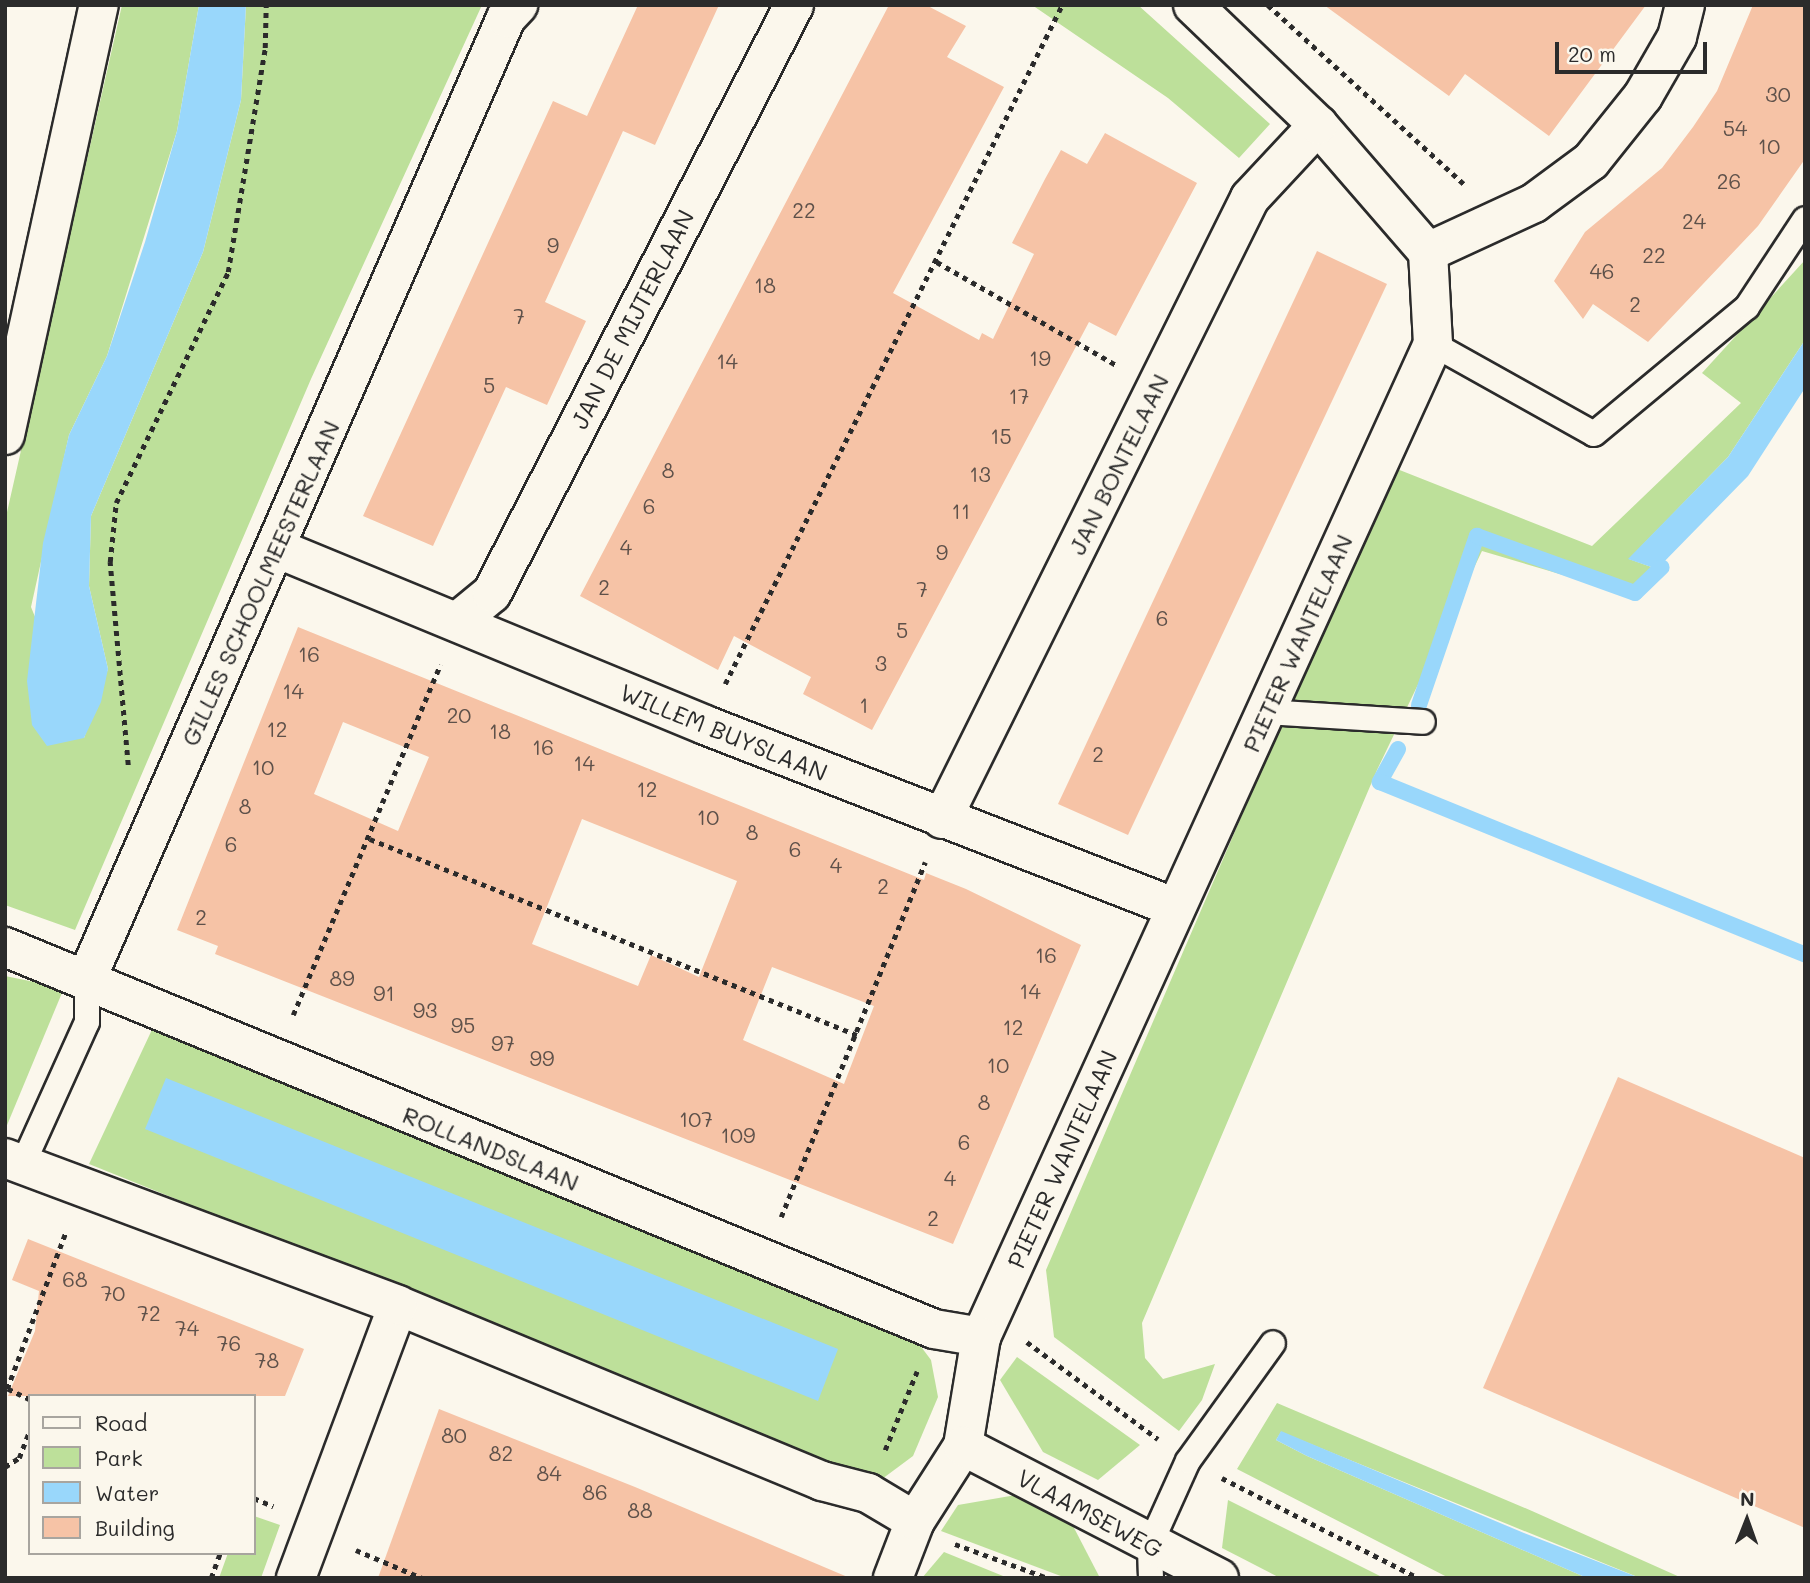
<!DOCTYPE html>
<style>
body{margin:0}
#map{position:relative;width:1810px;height:1583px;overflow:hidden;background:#fbf7ec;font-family:Mali,sans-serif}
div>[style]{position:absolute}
.green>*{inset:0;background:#bde09a}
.water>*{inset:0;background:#99d7fb}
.stream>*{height:16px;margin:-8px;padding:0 8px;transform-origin:8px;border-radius:8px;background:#99d7fb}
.building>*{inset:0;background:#f6c3a6}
.path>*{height:4.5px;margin-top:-2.25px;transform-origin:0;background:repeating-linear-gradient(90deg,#2b2b2b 0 5px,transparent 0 10px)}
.roads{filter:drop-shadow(2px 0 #2b2b2b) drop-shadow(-2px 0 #2b2b2b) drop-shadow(0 2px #2b2b2b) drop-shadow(0 -2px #2b2b2b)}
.lane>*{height:24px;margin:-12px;padding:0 12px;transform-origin:12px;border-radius:12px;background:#fbf7ec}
.street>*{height:38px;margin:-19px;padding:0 19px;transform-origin:19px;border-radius:19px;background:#fbf7ec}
.secondary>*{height:38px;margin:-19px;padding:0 19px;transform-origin:19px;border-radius:19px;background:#fbf7ec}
span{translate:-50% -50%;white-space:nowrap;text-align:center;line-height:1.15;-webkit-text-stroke:6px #fbf7ec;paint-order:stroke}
.number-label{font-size:21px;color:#5e514a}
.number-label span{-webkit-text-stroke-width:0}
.street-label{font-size:24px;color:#2b2b2b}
.frame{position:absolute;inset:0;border:7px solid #2b2b2b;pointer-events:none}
.legend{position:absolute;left:28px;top:1394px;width:228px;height:161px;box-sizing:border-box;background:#fbf7ec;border:2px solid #a8a59f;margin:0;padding:9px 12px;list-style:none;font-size:21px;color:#2b2b2b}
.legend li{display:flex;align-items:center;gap:14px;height:35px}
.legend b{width:35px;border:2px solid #a8a59f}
.north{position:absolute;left:1712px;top:1485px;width:70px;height:70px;-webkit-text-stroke:5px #fbf7ec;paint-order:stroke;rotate:1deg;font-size:19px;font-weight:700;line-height:28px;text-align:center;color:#2b2b2b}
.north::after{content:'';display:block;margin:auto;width:24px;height:32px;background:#2b2b2b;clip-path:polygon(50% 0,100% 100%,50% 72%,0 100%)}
.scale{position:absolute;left:1555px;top:42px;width:152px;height:32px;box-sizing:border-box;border:4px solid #2b2b2b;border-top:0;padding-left:9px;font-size:21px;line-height:24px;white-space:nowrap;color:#2b2b2b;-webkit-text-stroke:5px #fbf7ec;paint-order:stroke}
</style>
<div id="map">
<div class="green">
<div style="clip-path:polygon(122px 5px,199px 5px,177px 131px,107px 356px,69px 435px,31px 607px,84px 738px,108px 669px,89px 586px,91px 516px,203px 252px,241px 100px,246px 5px,482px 5px,311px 379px,75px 930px,5px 905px,5px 521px)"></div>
<div style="clip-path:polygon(1032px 5px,1138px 5px,1270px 124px,1239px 158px,1168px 98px)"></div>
<div style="clip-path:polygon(1805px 260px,1805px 340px,1728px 457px,1629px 559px,1657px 569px,1638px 597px,1482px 551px,1377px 770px,1142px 1323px,1145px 1358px,1163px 1379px,1215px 1364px,1202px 1400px,1179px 1431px,1054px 1337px,1046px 1270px,1392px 467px,1592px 546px,1741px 403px,1702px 373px)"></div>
<div style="clip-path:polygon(5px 976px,64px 988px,5px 1130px)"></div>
<div style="clip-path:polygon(157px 1019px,910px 1332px,931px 1360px,938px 1397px,913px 1456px,878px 1482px,89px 1164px)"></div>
<div style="clip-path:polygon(1017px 1357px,1140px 1445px,1098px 1480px,1043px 1452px,1000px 1380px)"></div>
<div style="clip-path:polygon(1277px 1403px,1532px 1511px,1682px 1578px,1640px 1578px,1281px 1432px,1276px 1440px,1307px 1456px,1587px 1578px,1449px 1578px,1237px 1469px)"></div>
<div style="clip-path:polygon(1016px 1495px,1072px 1524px,1100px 1578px,1066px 1578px,941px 1531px,958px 1505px)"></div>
<div style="clip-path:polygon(1228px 1500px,1384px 1578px,1280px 1578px,1222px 1548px)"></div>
<div style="clip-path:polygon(254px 1516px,280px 1525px,261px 1578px,219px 1578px,228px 1553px,254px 1553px)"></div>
<div style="clip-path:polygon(944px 1552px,1008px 1578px,922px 1578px)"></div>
</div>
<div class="water">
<div style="clip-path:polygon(199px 5px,246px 5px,241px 100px,203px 252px,91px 516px,89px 586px,108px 669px,101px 702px,84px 738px,47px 746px,32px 725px,27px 681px,43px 543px,69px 435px,107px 356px,145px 242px,177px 131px)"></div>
<div style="clip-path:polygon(1805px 340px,1805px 388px,1748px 476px,1657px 569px,1628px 559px,1728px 457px)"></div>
<div style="clip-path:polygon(166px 1078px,838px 1349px,818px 1401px,145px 1129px)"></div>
<div style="clip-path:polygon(1281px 1431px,1524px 1533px,1640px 1578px,1587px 1578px,1307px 1456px,1276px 1440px)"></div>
</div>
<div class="stream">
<div style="left:1419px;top:705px;width:179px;rotate:-71.1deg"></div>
<div style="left:1477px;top:536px;width:168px;rotate:19.8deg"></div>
<div style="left:1635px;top:593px;width:37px;rotate:-44deg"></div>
<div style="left:1398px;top:749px;width:38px;rotate:119deg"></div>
<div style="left:1380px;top:782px;width:459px;rotate:22.1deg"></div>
</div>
<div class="building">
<div style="clip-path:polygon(638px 5px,719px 5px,655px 145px,623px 131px,545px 302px,586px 321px,547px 405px,506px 387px,433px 546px,363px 516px,553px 101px,587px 116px)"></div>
<div style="clip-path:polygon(889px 5px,926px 5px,966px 26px,947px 57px,1004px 87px,893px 293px,979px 340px,982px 333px,993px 339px,1034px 254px,1012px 243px,1045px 179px,1061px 150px,1087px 164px,1105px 133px,1197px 183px,1116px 336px,1089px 322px,872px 730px,803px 694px,811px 677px,734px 636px,718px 670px,580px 596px)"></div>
<div style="clip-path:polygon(1324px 5px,1646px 5px,1549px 136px,1465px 74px,1449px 96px)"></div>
<div style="clip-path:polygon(1753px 5px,1805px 5px,1805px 159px,1758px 226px,1648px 342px,1593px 304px,1583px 319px,1554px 281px,1585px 232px,1662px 168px,1693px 127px,1717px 91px)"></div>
<div style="clip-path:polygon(1317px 251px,1387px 284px,1128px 835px,1058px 804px)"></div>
<div style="clip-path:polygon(evenodd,298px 627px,924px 880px,926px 873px,966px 889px,1081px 945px,953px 1244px,215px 954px,218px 946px,177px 930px,298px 627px,343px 722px,429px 757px,398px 831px,314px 794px,343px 722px,298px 627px,582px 819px,737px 881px,699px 977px,651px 955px,638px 986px,532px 944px,582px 819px,298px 627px,772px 967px,874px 1006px,844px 1084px,743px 1040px,772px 967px)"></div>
<div style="clip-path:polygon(1618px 1077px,1805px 1158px,1805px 1528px,1483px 1388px)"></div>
<div style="clip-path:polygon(28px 1239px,304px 1349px,285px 1396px,8px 1396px,35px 1331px,39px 1291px,12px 1280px)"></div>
<div style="clip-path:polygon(439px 1409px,635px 1487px,850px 1578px,378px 1578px)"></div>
</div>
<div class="path">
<div style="left:1268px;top:5px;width:265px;rotate:42.4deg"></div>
<div style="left:937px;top:262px;width:207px;rotate:29.9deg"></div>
<div style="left:725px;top:684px;width:758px;rotate:-63.6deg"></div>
<div style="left:128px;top:765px;width:204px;rotate:-95.1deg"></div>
<div style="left:110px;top:562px;width:59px;rotate:-84.2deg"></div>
<div style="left:116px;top:503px;width:257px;rotate:-64.1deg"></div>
<div style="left:228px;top:272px;width:227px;rotate:-80.6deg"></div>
<div style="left:265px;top:48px;width:43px;rotate:-88.7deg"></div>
<div style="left:370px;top:839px;width:525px;rotate:21.92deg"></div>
<div style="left:293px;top:1015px;width:380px;rotate:-67.2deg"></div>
<div style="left:781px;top:1217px;width:383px;rotate:-67.9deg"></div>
<div style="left:1027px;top:1342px;width:163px;rotate:36.5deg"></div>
<div style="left:30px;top:1400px;width:25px;rotate:-154deg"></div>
<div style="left:7px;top:1389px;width:169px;rotate:-69.5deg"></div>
<div style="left:885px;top:1450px;width:85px;rotate:-67.9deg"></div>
<div style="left:5px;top:1467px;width:17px;rotate:-33deg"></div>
<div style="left:19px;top:1458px;width:30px;rotate:-69deg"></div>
<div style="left:1222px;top:1478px;width:220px;rotate:27deg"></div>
<div style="left:254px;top:1498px;width:21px;rotate:23deg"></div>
<div style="left:955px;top:1544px;width:99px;rotate:20.1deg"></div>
<div style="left:356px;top:1550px;width:72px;rotate:23deg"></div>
<div style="left:211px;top:1578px;width:27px;rotate:-70deg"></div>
</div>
<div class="roads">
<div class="lane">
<div style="left:1433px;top:344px;width:184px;rotate:29.2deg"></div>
<div style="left:1594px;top:434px;width:199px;rotate:-39.7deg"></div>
<div style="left:1747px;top:307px;width:105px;rotate:-56.6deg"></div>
<div style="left:1266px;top:712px;width:157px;rotate:3.6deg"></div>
<div style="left:22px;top:1166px;width:158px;rotate:-65.7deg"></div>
<div style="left:87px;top:1022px;width:44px;rotate:-90deg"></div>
<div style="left:1151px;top:1578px;width:33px;rotate:-92deg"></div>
<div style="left:1150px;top:1545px;width:92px;rotate:-65.7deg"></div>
<div style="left:1188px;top:1461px;width:145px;rotate:-54.2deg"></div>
</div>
<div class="street">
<div style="left:1428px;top:252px;width:117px;rotate:-24.8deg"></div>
<div style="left:1534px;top:203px;width:71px;rotate:-36.4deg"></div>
<div style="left:1591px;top:161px;width:83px;rotate:-51.3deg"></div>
<div style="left:1643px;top:96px;width:68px;rotate:-60deg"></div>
<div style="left:1677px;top:37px;width:33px;rotate:-76deg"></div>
<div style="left:5px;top:435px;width:440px;rotate:-77.7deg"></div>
<div style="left:276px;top:548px;width:464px;rotate:22.4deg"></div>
<div style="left:705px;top:725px;width:505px;rotate:21.23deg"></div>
<div style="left:457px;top:622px;width:45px;rotate:-39.6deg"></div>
<div style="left:492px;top:593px;width:661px;rotate:-62.81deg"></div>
<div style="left:942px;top:819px;width:693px;rotate:-63.62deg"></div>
<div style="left:1250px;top:198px;width:100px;rotate:-47deg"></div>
<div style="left:87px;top:978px;width:1047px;rotate:-66.42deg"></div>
<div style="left:506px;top:18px;width:18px;rotate:-47deg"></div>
<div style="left:981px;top:1337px;width:1091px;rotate:-65.53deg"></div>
<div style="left:1433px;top:344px;width:92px;rotate:-93.1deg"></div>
<div style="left:1428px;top:252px;width:168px;rotate:-130.9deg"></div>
<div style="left:1318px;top:125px;width:173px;rotate:-136.2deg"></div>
<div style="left:296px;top:1578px;width:291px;rotate:-69.5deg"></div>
<div style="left:893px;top:1578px;width:61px;rotate:-68.9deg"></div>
</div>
<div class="secondary">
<div style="left:5px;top:947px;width:1004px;rotate:22.35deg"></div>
<div style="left:934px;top:1329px;width:48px;rotate:9.7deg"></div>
<div style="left:981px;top:1337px;width:110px;rotate:99.4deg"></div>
<div style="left:963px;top:1446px;width:89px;rotate:122.6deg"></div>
<div style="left:915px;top:1521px;width:55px;rotate:-149.2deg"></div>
<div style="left:868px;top:1493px;width:48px;rotate:-165.4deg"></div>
<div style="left:822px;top:1481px;width:459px;rotate:-157.5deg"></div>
<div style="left:398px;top:1305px;width:420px;rotate:-159.5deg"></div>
<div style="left:963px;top:1446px;width:288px;rotate:27.3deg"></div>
</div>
</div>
<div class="number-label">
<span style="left:1778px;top:94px">30</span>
<span style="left:1735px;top:128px">54</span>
<span style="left:1769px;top:146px">10</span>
<span style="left:1729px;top:181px">26</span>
<span style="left:804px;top:210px">22</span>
<span style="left:1694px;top:221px">24</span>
<span style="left:553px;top:245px">9</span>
<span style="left:1654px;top:255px">22</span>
<span style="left:1602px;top:271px">46</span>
<span style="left:765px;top:285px">18</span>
<span style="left:1635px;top:304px">2</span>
<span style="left:519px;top:316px">7</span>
<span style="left:1040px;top:358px">19</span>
<span style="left:727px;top:361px">14</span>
<span style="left:489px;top:385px">5</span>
<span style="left:1019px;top:396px">17</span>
<span style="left:1001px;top:436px">15</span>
<span style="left:668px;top:470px">8</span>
<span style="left:980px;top:474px">13</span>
<span style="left:649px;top:506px">6</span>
<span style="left:961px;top:511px">11</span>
<span style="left:626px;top:547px">4</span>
<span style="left:942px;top:552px">9</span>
<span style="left:604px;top:587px">2</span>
<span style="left:922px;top:589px">7</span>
<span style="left:1162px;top:618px">6</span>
<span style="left:902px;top:630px">5</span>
<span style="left:309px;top:654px">16</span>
<span style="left:881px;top:663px">3</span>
<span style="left:293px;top:691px">14</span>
<span style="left:864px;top:705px">1</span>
<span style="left:459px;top:715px">20</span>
<span style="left:277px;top:729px">12</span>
<span style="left:500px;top:731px">18</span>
<span style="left:543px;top:747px">16</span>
<span style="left:1098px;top:754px">2</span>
<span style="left:584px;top:763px">14</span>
<span style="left:263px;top:767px">10</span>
<span style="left:647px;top:789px">12</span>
<span style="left:245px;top:806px">8</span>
<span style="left:708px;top:817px">10</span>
<span style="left:752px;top:832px">8</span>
<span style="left:231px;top:844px">6</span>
<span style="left:795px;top:849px">6</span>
<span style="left:836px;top:865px">4</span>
<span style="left:883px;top:886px">2</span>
<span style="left:201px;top:917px">2</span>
<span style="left:1046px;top:955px">16</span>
<span style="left:342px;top:978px">89</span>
<span style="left:1030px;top:991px">14</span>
<span style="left:384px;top:993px">91</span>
<span style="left:425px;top:1010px">93</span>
<span style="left:463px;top:1025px">95</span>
<span style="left:1013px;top:1027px">12</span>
<span style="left:503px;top:1043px">97</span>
<span style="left:542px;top:1058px">99</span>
<span style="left:998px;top:1065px">10</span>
<span style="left:984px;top:1102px">8</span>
<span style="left:696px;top:1119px">107</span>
<span style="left:738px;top:1135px">109</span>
<span style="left:964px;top:1142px">6</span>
<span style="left:950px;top:1178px">4</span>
<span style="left:933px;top:1218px">2</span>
<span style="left:75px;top:1279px">68</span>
<span style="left:113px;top:1293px">70</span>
<span style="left:149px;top:1313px">72</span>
<span style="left:187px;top:1328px">74</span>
<span style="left:229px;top:1343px">76</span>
<span style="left:267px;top:1360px">78</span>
<span style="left:454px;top:1435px">80</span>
<span style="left:501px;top:1453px">82</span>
<span style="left:549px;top:1473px">84</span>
<span style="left:595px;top:1492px">86</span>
<span style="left:640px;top:1510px">88</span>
</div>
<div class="street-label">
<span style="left:632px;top:319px;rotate:-63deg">JAN DE MIJTERLAAN</span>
<span style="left:1118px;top:464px;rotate:-64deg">JAN BONTELAAN</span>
<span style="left:260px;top:583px;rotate:-66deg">GILLES SCHOOLMEESTERLAAN</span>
<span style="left:1297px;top:643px;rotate:-66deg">PIETER WANTELAAN</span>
<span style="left:724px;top:732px;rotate:22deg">WILLEM BUYSLAAN</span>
<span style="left:491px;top:1148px;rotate:22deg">ROLLANDSLAAN</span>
<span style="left:1062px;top:1159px;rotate:-66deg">PIETER WANTELAAN</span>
<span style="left:1090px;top:1513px;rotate:28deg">VLAAMSEWEG</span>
</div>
<div class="frame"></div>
<ul class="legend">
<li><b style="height:9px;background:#fbf7ec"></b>Road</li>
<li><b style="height:19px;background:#bde09a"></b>Park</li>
<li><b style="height:19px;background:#99d7fb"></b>Water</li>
<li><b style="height:19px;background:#f6c3a6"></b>Building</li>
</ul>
<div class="north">N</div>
<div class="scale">20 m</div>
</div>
